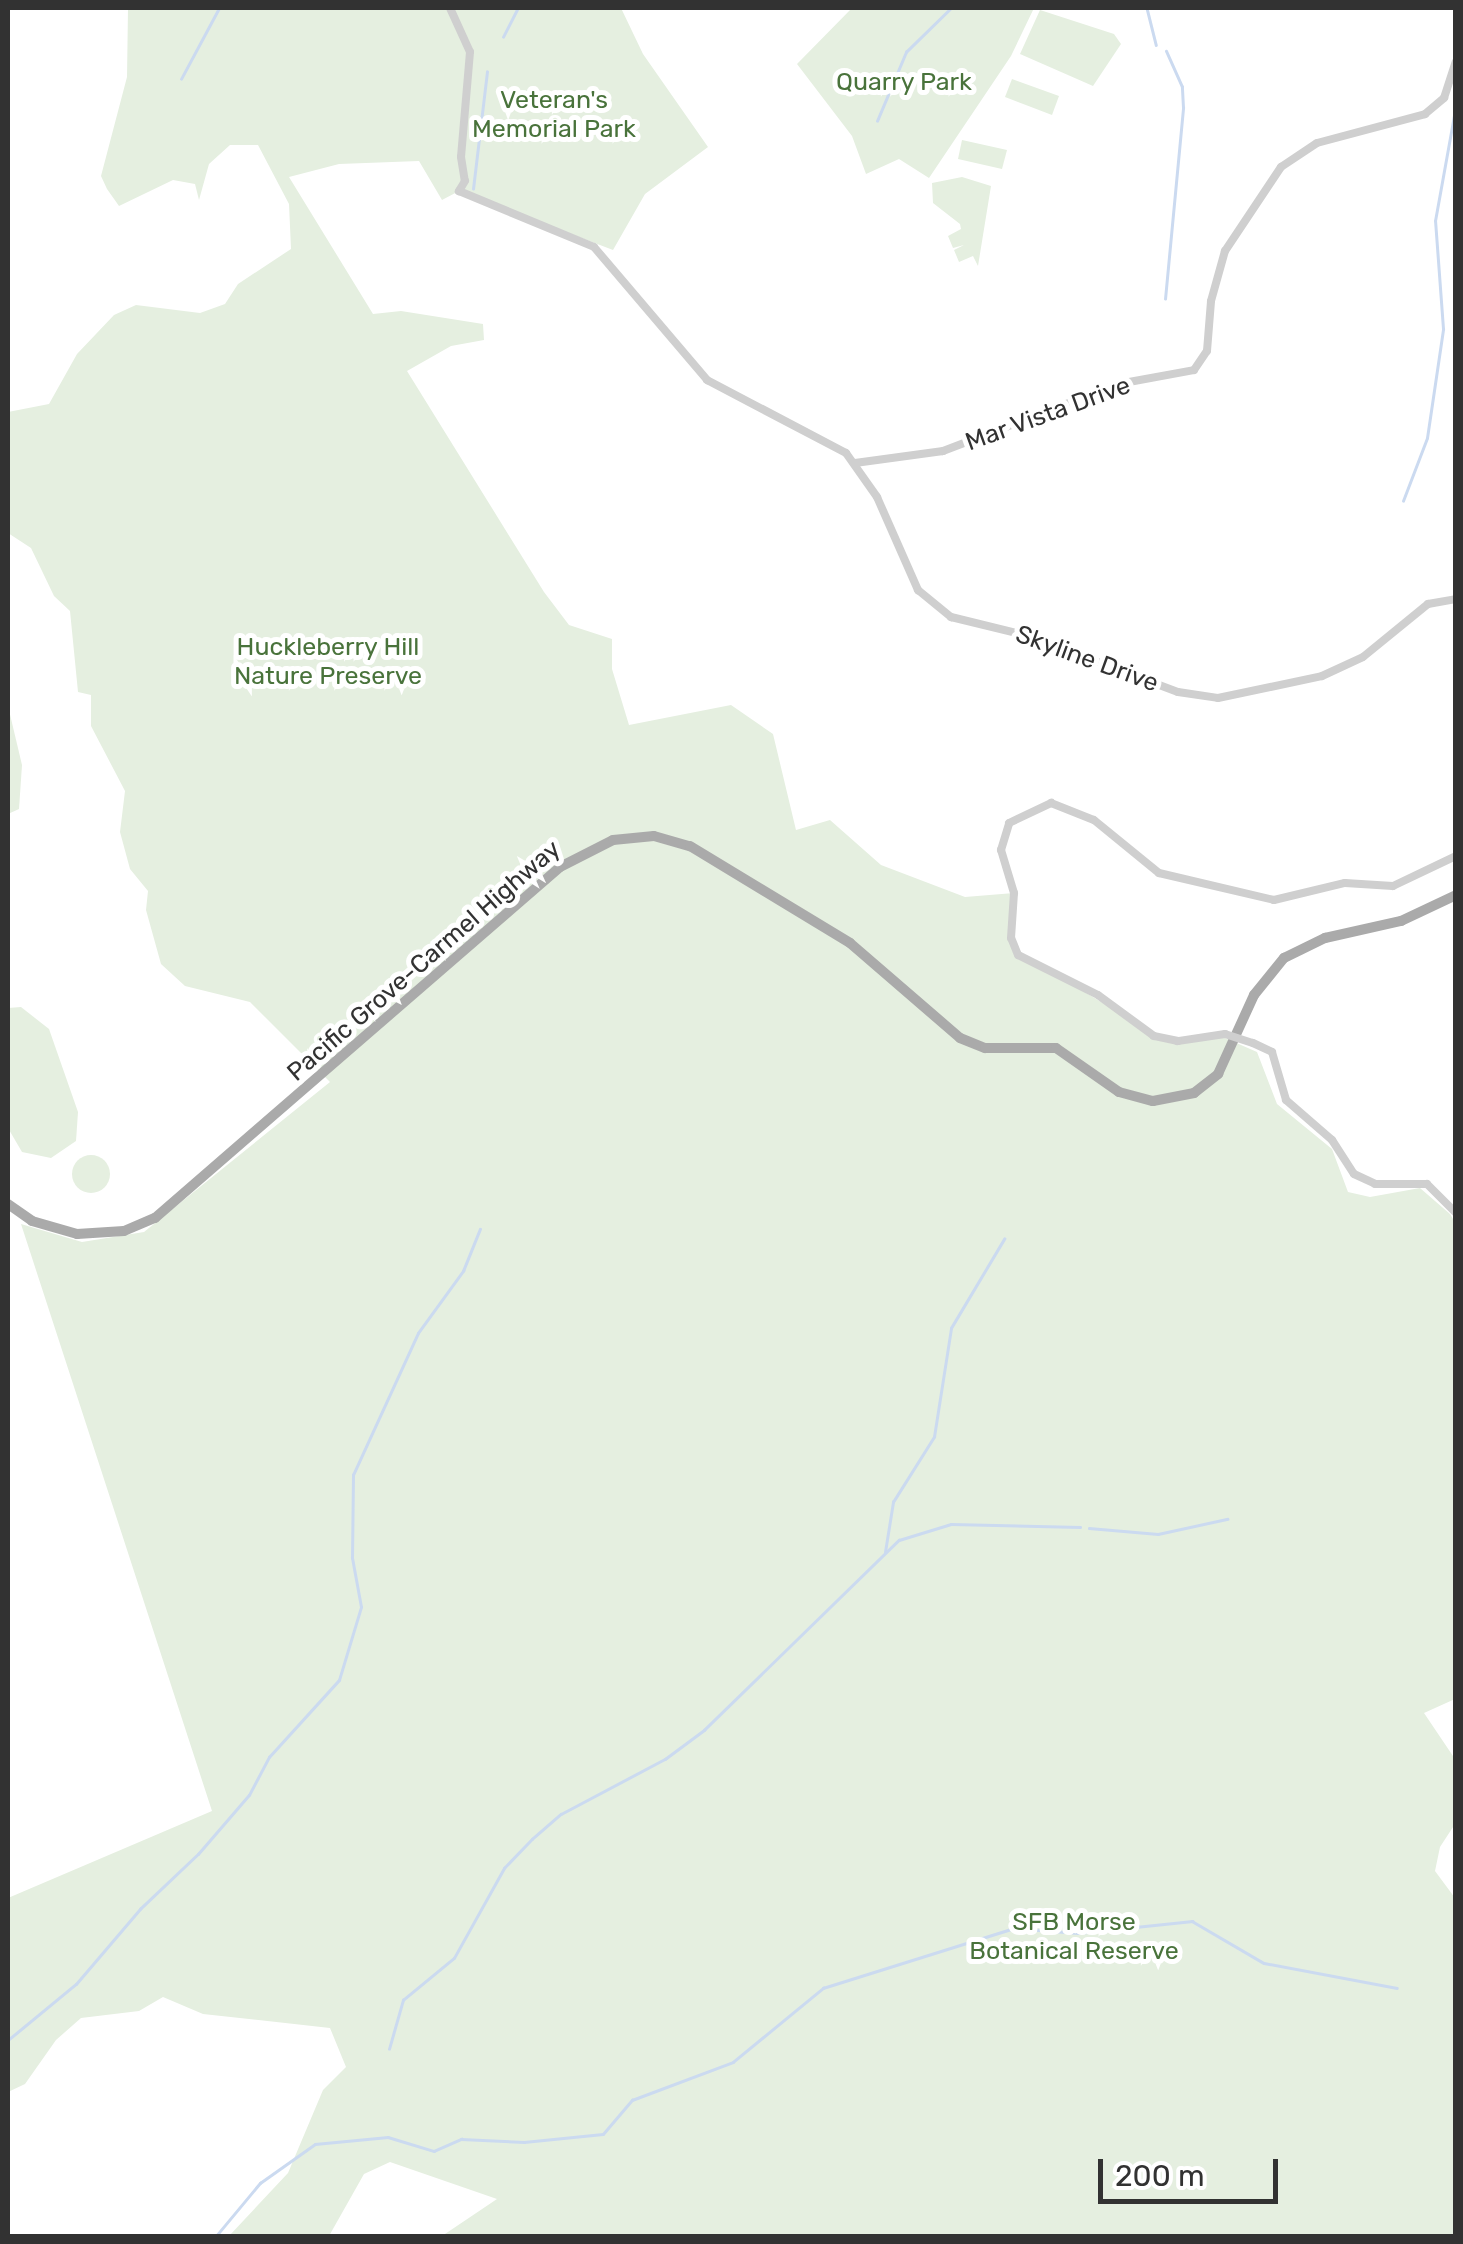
<!DOCTYPE html>
<style>
body{margin:0}
#map{position:relative;width:1463px;height:2244px;overflow:hidden;background:#fff;font-family:Rubik,sans-serif}
div>[style]{position:absolute}
.green>*{inset:0;background:#e5efe0}
.round{border-radius:50%}
.stream>*{height:2.5px;margin:-1.25px;padding:0 1.25px;transform-origin:1.25px;border-radius:1.25px;background:#cbdaf0}
.minor>*{height:8px;margin:-4px;padding:0 4px;transform-origin:4px;border-radius:4px;background:#cfcfcf}
.major>*{height:10px;margin:-5px;padding:0 5px;transform-origin:5px;border-radius:5px;background:#aaa}
.minor-bridge>*{height:8px;margin:-4px;padding:0 4px;transform-origin:4px;border-radius:4px;background:#cfcfcf}
span{translate:-50% -50%;white-space:nowrap;text-align:center;line-height:1.15;-webkit-text-stroke:10px #fff;paint-order:stroke}
.park-label{font-size:25px;color:#49733b}
.street-label{font-size:25px;color:#323232}
.frame{position:absolute;inset:0;border:10px solid #323232;pointer-events:none}
.scale{position:absolute;left:1098px;top:2159px;width:180px;height:45px;box-sizing:border-box;border:5px solid #323232;border-top:0;padding-left:12px;font-size:30px;line-height:35px;white-space:nowrap;color:#323232;-webkit-text-stroke:8px #fff;paint-order:stroke}
</style>
<div id="map">
<div class="green">
<div style="clip-path:polygon(128px 8px,621px 8px,643px 54px,708px 147px,645px 194px,613px 250px,459px 191px,442px 200px,419px 161px,339px 164px,289px 177px,373px 314px,401px 311px,483px 324px,484px 340px,451px 346px,407px 371px,544px 592px,569px 625px,612px 639px,612px 669px,629px 725px,731px 705px,773px 734px,796px 830px,830px 820px,881px 865px,965px 897px,1014px 893px,1014px 949px,1162px 1039px,1216px 1034px,1257px 1052px,1277px 1104px,1332px 1149px,1348px 1192px,1370px 1197px,1420px 1188px,1450px 1214px,1456px 1224px,1455px 1699px,1424px 1713px,1455px 1759px,1455px 1824px,1440px 1847px,1435px 1871px,1455px 1898px,1455px 2236px,442px 2236px,497px 2199px,390px 2162px,364px 2174px,329px 2236px,229px 2236px,288px 2173px,323px 2090px,346px 2067px,330px 2028px,203px 2014px,163px 1997px,139px 2011px,81px 2018px,56px 2040px,25px 2084px,8px 2092px,8px 1898px,212px 1811px,21px 1224px,82px 1242px,144px 1232px,330px 1082px,250px 1002px,185px 986px,161px 964px,146px 910px,148px 891px,130px 869px,120px 832px,125px 791px,91px 726px,91px 695px,78px 692px,70px 611px,54px 596px,31px 548px,8px 533px,8px 412px,49px 404px,77px 354px,114px 315px,136px 305px,200px 313px,225px 304px,238px 284px,291px 249px,289px 204px,258px 145px,230px 145px,209px 164px,199px 200px,195px 184px,173px 180px,119px 206px,107px 189px,101px 176px,127px 77px)"></div>
<div style="clip-path:polygon(852px 8px,1034px 8px,1011px 56px,929px 178px,899px 159px,866px 174px,852px 136px,797px 64px)"></div>
<div style="clip-path:polygon(1040px 10px,1114px 34px,1121px 44px,1093px 86px,1020px 54px)"></div>
<div style="clip-path:polygon(1012px 79px,1059px 96px,1052px 115px,1005px 97px)"></div>
<div style="clip-path:polygon(962px 140px,1007px 150px,1002px 169px,958px 159px)"></div>
<div style="clip-path:polygon(962px 177px,991px 186px,978px 266px,973px 256px,959px 262px,954px 250px,964px 245px,953px 248px,948px 236px,961px 229px,960px 224px,933px 203px,932px 183px)"></div>
<div style="clip-path:polygon(8px 706px,22px 765px,19px 809px,8px 814px)"></div>
<div style="clip-path:polygon(21px 1007px,49px 1029px,78px 1112px,76px 1141px,51px 1158px,22px 1152px,8px 1128px,8px 1008px)"></div>
<div class="round" style="left:72px;top:1155px;width:38px;height:38px"></div>
</div>
<div class="stream">
<div style="left:1147px;top:8px;width:38px;rotate:76deg"></div>
<div style="left:503px;top:37px;width:33px;rotate:-63deg"></div>
<div style="left:181px;top:79px;width:81px;rotate:-61.8deg"></div>
<div style="left:877px;top:121px;width:75px;rotate:-67.2deg"></div>
<div style="left:906px;top:52px;width:63px;rotate:-44.4deg"></div>
<div style="left:473px;top:189px;width:118px;rotate:-83.2deg"></div>
<div style="left:1165px;top:299px;width:192px;rotate:-84.6deg"></div>
<div style="left:1183px;top:108px;width:21px;rotate:-93deg"></div>
<div style="left:1182px;top:87px;width:39px;rotate:-114deg"></div>
<div style="left:1403px;top:501px;width:67px;rotate:-69.1deg"></div>
<div style="left:1427px;top:438px;width:110px;rotate:-81.6deg"></div>
<div style="left:1443px;top:329px;width:108px;rotate:-94.2deg"></div>
<div style="left:1435px;top:221px;width:119px;rotate:-79.8deg"></div>
<div style="left:1089px;top:1528px;width:69px;rotate:5deg"></div>
<div style="left:1158px;top:1534px;width:71px;rotate:-12.3deg"></div>
<div style="left:885px;top:1552px;width:51px;rotate:-80.9deg"></div>
<div style="left:893px;top:1502px;width:77px;rotate:-57.8deg"></div>
<div style="left:934px;top:1437px;width:110px;rotate:-81.1deg"></div>
<div style="left:951px;top:1328px;width:104px;rotate:-59.2deg"></div>
<div style="left:8px;top:2040px;width:88px;rotate:-39.5deg"></div>
<div style="left:76px;top:1984px;width:99px;rotate:-49.5deg"></div>
<div style="left:140px;top:1909px;width:80px;rotate:-43.5deg"></div>
<div style="left:198px;top:1854px;width:78px;rotate:-49.2deg"></div>
<div style="left:249px;top:1795px;width:43px;rotate:-62.2deg"></div>
<div style="left:269px;top:1757px;width:104px;rotate:-47.7deg"></div>
<div style="left:339px;top:1680px;width:76px;rotate:-73.2deg"></div>
<div style="left:361px;top:1607px;width:50px;rotate:-100.4deg"></div>
<div style="left:352px;top:1558px;width:83px;rotate:-89.3deg"></div>
<div style="left:353px;top:1475px;width:156px;rotate:-65.4deg"></div>
<div style="left:418px;top:1333px;width:77px;rotate:-54deg"></div>
<div style="left:463px;top:1271px;width:45px;rotate:-68deg"></div>
<div style="left:389px;top:2049px;width:51px;rotate:-74.1deg"></div>
<div style="left:403px;top:2000px;width:66px;rotate:-39.5deg"></div>
<div style="left:454px;top:1958px;width:103px;rotate:-60.9deg"></div>
<div style="left:504px;top:1868px;width:40px;rotate:-46deg"></div>
<div style="left:532px;top:1839px;width:38px;rotate:-41deg"></div>
<div style="left:561px;top:1814px;width:118px;rotate:-27.9deg"></div>
<div style="left:665px;top:1759px;width:49px;rotate:-36.6deg"></div>
<div style="left:704px;top:1730px;width:272px;rotate:-44.3deg"></div>
<div style="left:899px;top:1540px;width:54px;rotate:-17.1deg"></div>
<div style="left:951px;top:1524px;width:129px;rotate:1.3deg"></div>
<div style="left:216px;top:2236px;width:69px;rotate:-50.3deg"></div>
<div style="left:260px;top:2183px;width:67px;rotate:-35.3deg"></div>
<div style="left:315px;top:2144px;width:73px;rotate:-5.5deg"></div>
<div style="left:388px;top:2137px;width:48px;rotate:16.9deg"></div>
<div style="left:434px;top:2151px;width:30px;rotate:-24deg"></div>
<div style="left:461px;top:2139px;width:63px;rotate:2.7deg"></div>
<div style="left:524px;top:2142px;width:79px;rotate:-5.8deg"></div>
<div style="left:603px;top:2134px;width:45px;rotate:-49.5deg"></div>
<div style="left:632px;top:2100px;width:108px;rotate:-20.6deg"></div>
<div style="left:733px;top:2062px;width:117px;rotate:-39.4deg"></div>
<div style="left:823px;top:1988px;width:200px;rotate:-17.4deg"></div>
<div style="left:1014px;top:1928px;width:64px;rotate:4.5deg"></div>
<div style="left:1078px;top:1933px;width:115px;rotate:-6deg"></div>
<div style="left:1192px;top:1921px;width:83px;rotate:30.3deg"></div>
<div style="left:1264px;top:1963px;width:135px;rotate:10.6deg"></div>
</div>
<div class="minor">
<div style="left:450px;top:8px;width:48px;rotate:65.6deg"></div>
<div style="left:470px;top:52px;width:105px;rotate:94.9deg"></div>
<div style="left:461px;top:157px;width:24px;rotate:81deg"></div>
<div style="left:465px;top:181px;width:12px;rotate:121deg"></div>
<div style="left:459px;top:191px;width:146px;rotate:22.5deg"></div>
<div style="left:594px;top:247px;width:175px;rotate:49.6deg"></div>
<div style="left:707px;top:380px;width:157px;rotate:27.7deg"></div>
<div style="left:846px;top:453px;width:54px;rotate:54.8deg"></div>
<div style="left:877px;top:497px;width:102px;rotate:66.2deg"></div>
<div style="left:918px;top:590px;width:43px;rotate:39.3deg"></div>
<div style="left:951px;top:617px;width:80px;rotate:13.7deg"></div>
<div style="left:1029px;top:636px;width:159px;rotate:20.6deg"></div>
<div style="left:1178px;top:692px;width:40px;rotate:8.5deg"></div>
<div style="left:1218px;top:698px;width:106px;rotate:-11.9deg"></div>
<div style="left:1322px;top:676px;width:45px;rotate:-24.9deg"></div>
<div style="left:1363px;top:657px;width:84px;rotate:-39.2deg"></div>
<div style="left:1428px;top:604px;width:28px;rotate:-10deg"></div>
<div style="left:855px;top:463px;width:89px;rotate:-7.8deg"></div>
<div style="left:943px;top:451px;width:187px;rotate:-20.9deg"></div>
<div style="left:1118px;top:384px;width:77px;rotate:-10.4deg"></div>
<div style="left:1194px;top:370px;width:23px;rotate:-56deg"></div>
<div style="left:1207px;top:351px;width:50px;rotate:-85.4deg"></div>
<div style="left:1211px;top:301px;width:52px;rotate:-74.4deg"></div>
<div style="left:1225px;top:251px;width:101px;rotate:-56.3deg"></div>
<div style="left:1281px;top:167px;width:43px;rotate:-33.7deg"></div>
<div style="left:1317px;top:143px;width:112px;rotate:-15deg"></div>
<div style="left:1425px;top:114px;width:25px;rotate:-40deg"></div>
<div style="left:1444px;top:98px;width:38px;rotate:-72deg"></div>
<div style="left:1225px;top:1034px;width:48px;rotate:171.5deg"></div>
<div style="left:1178px;top:1041px;width:25px;rotate:-168deg"></div>
<div style="left:1154px;top:1036px;width:69px;rotate:-143.8deg"></div>
<div style="left:1098px;top:995px;width:89px;rotate:-153.4deg"></div>
<div style="left:1018px;top:955px;width:18px;rotate:-112deg"></div>
<div style="left:1011px;top:938px;width:45px;rotate:-86.2deg"></div>
<div style="left:1014px;top:893px;width:45px;rotate:-106.8deg"></div>
<div style="left:1001px;top:850px;width:28px;rotate:-73deg"></div>
<div style="left:1009px;top:823px;width:47px;rotate:-25.5deg"></div>
<div style="left:1051px;top:803px;width:46px;rotate:21.6deg"></div>
<div style="left:1094px;top:820px;width:84px;rotate:39.2deg"></div>
<div style="left:1159px;top:873px;width:118px;rotate:13.2deg"></div>
<div style="left:1274px;top:900px;width:73px;rotate:-13.5deg"></div>
<div style="left:1345px;top:883px;width:48px;rotate:3.6deg"></div>
<div style="left:1393px;top:886px;width:70px;rotate:-25.5deg"></div>
<div style="left:1253px;top:1043px;width:21px;rotate:25deg"></div>
<div style="left:1272px;top:1052px;width:50px;rotate:73.7deg"></div>
<div style="left:1286px;top:1100px;width:61px;rotate:41deg"></div>
<div style="left:1332px;top:1140px;width:40px;rotate:57.1deg"></div>
<div style="left:1354px;top:1174px;width:23px;rotate:25deg"></div>
<div style="left:1375px;top:1184px;width:52px"></div>
<div style="left:1427px;top:1184px;width:41px;rotate:45deg"></div>
</div>
<div class="major">
<div style="left:8px;top:1204px;width:29px;rotate:35deg"></div>
<div style="left:32px;top:1221px;width:47px;rotate:16.1deg"></div>
<div style="left:77px;top:1234px;width:47px;rotate:-3.7deg"></div>
<div style="left:124px;top:1231px;width:34px;rotate:-23deg"></div>
<div style="left:155px;top:1218px;width:536px;rotate:-40.91deg"></div>
<div style="left:560px;top:867px;width:59px;rotate:-27deg"></div>
<div style="left:613px;top:840px;width:41px;rotate:-5.6deg"></div>
<div style="left:654px;top:836px;width:37px;rotate:16deg"></div>
<div style="left:690px;top:846px;width:187px;rotate:31.2deg"></div>
<div style="left:850px;top:943px;width:145px;rotate:40.8deg"></div>
<div style="left:960px;top:1038px;width:27px;rotate:22deg"></div>
<div style="left:985px;top:1048px;width:71px"></div>
<div style="left:1056px;top:1048px;width:77px;rotate:34.9deg"></div>
<div style="left:1119px;top:1092px;width:35px;rotate:15deg"></div>
<div style="left:1153px;top:1101px;width:42px;rotate:-11deg"></div>
<div style="left:1194px;top:1093px;width:31px;rotate:-38deg"></div>
<div style="left:1218px;top:1074px;width:87px;rotate:-65.5deg"></div>
<div style="left:1254px;top:995px;width:48px;rotate:-51deg"></div>
<div style="left:1284px;top:958px;width:46px;rotate:-26deg"></div>
<div style="left:1325px;top:938px;width:78px;rotate:-12.6deg"></div>
<div style="left:1401px;top:921px;width:61px;rotate:-25.3deg"></div>
</div>
<div class="minor-bridge">
<div style="left:1225px;top:1034px;width:29px;rotate:18deg"></div>
</div>
<div class="park-label">
<span style="left:904px;top:82px">Quarry Park</span>
<span style="left:554px;top:115px">Veteran's<br>Memorial Park</span>
<span style="left:328px;top:662px">Huckleberry Hill<br>Nature Preserve</span>
<span style="left:1074px;top:1937px">SFB Morse<br>Botanical Reserve</span>
</div>
<div class="street-label">
<span style="left:1048px;top:414px;rotate:-20deg">Mar Vista Drive</span>
<span style="left:1087px;top:659px;rotate:20deg">Skyline Drive</span>
<span style="left:424px;top:961px;rotate:-41deg">Pacific Grove-Carmel Highway</span>
</div>
<div class="frame"></div>
<div class="scale">200 m</div>
</div>
